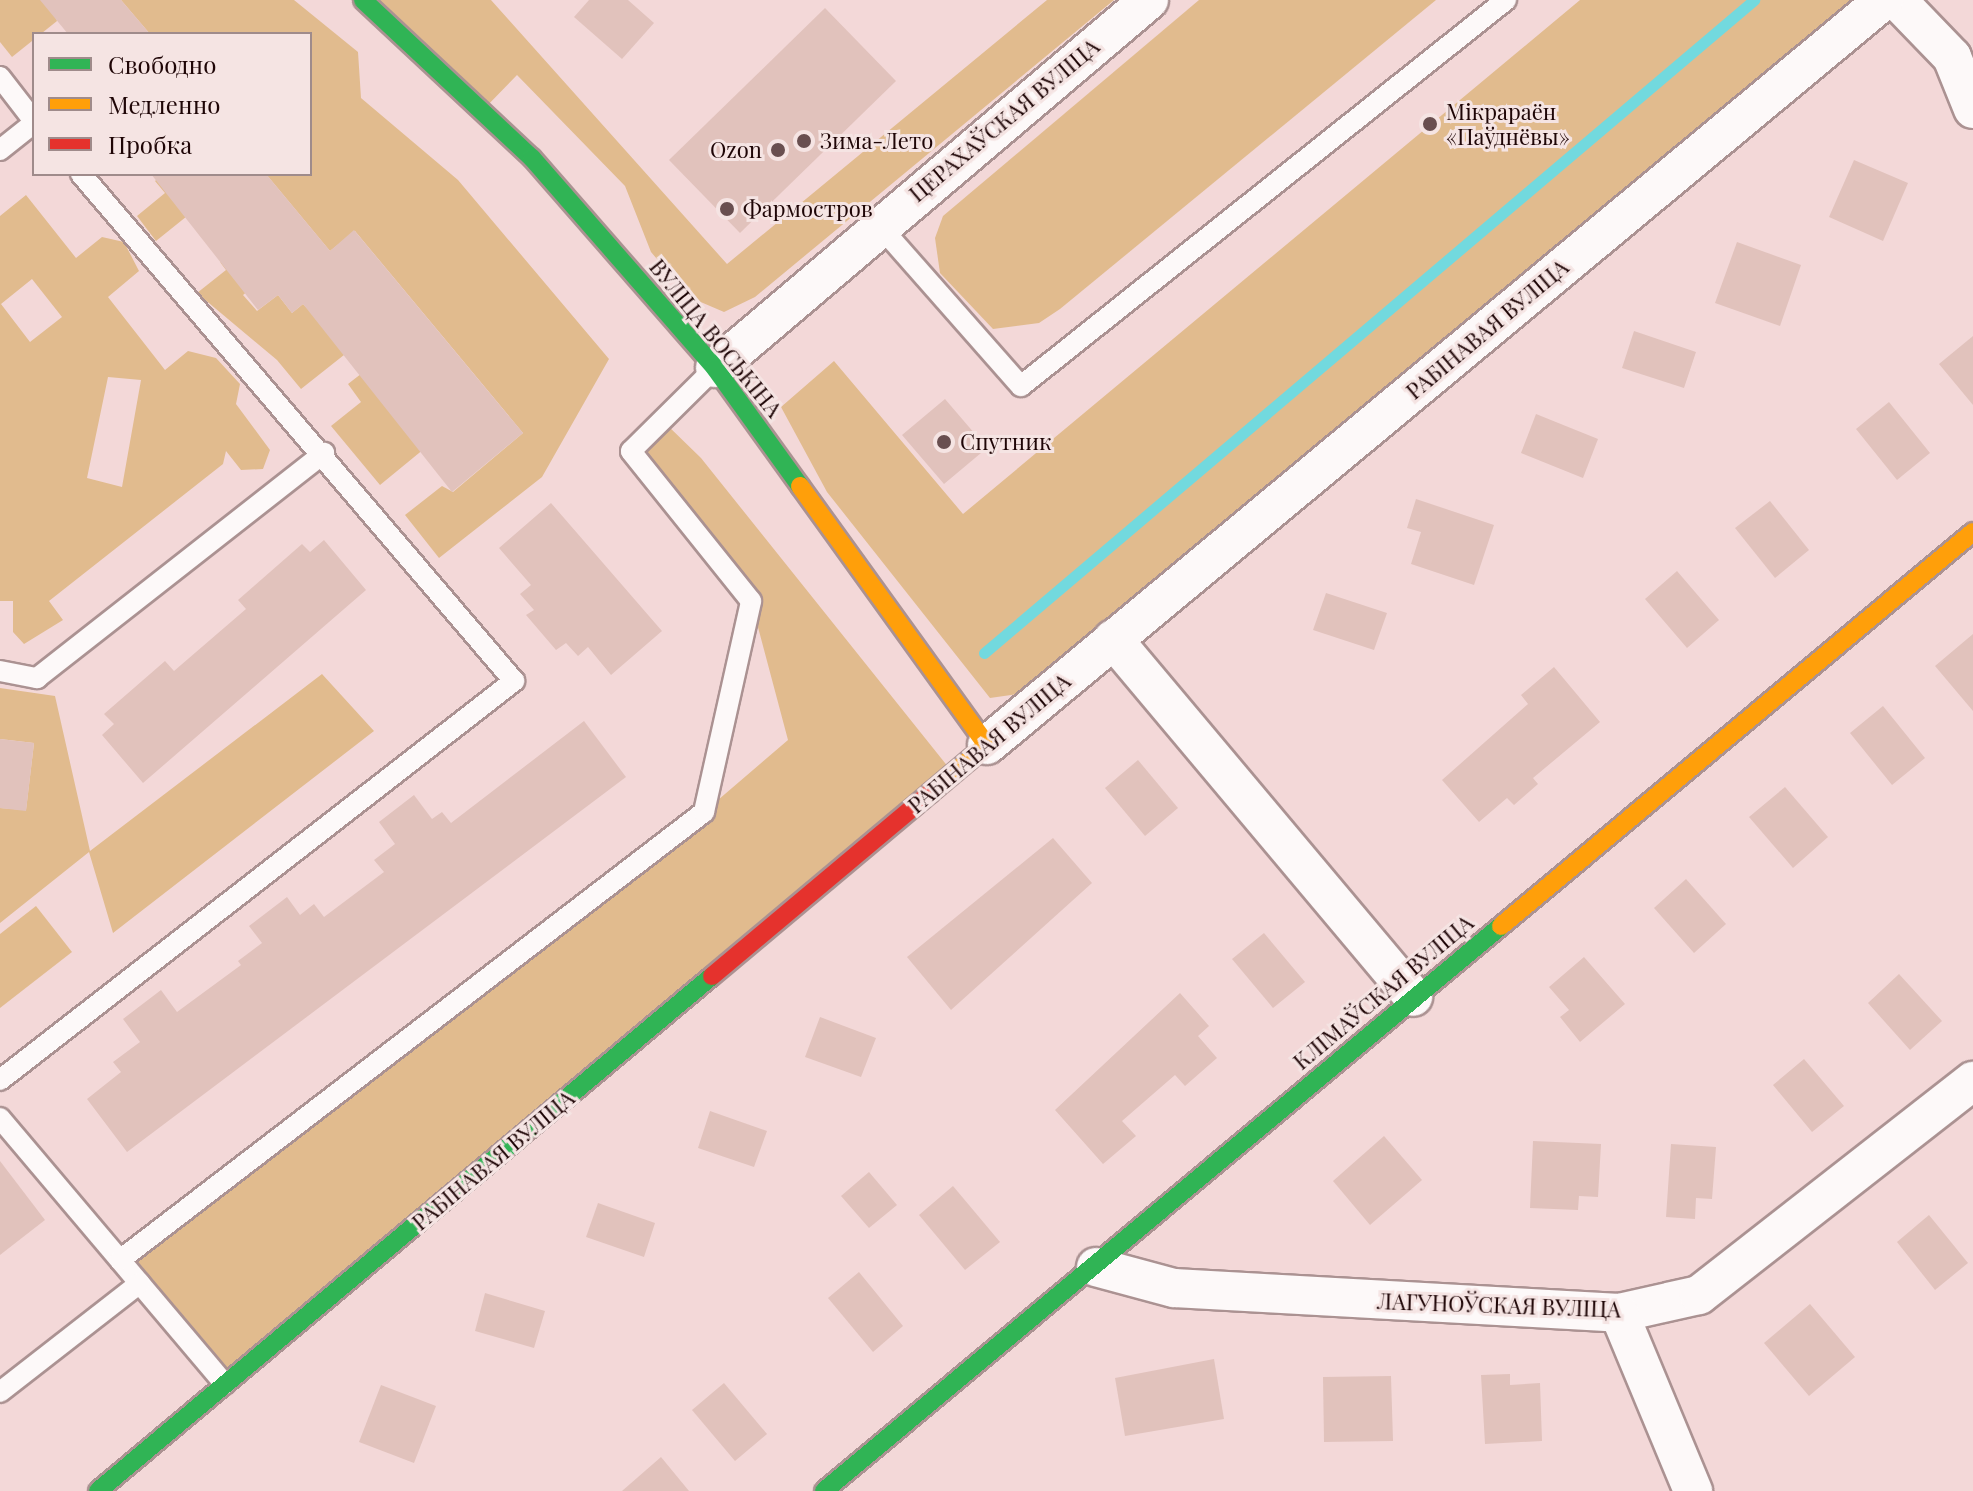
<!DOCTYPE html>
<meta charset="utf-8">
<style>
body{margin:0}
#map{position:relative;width:1973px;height:1491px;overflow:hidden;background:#f3d8d8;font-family:"Playfair Display",serif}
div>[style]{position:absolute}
.green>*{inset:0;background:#e1bb8e}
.stream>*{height:11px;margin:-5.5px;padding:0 5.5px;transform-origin:5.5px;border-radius:5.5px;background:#72d9de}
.building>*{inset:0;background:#e1c2bc}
.roads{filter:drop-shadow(2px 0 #ab9292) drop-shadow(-2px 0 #ab9292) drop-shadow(0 2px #ab9292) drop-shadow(0 -2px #ab9292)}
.lane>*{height:20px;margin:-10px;padding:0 10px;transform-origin:10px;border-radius:10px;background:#fdf9f9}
.street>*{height:38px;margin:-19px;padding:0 19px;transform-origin:19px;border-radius:19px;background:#fdf9f9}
.fast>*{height:18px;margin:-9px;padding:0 9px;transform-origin:9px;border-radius:9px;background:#30b455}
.slow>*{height:18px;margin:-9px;padding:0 9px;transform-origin:9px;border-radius:9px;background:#ff9f0a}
.jam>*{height:18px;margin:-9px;padding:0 9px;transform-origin:9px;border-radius:9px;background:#e5322d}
.dots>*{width:22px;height:22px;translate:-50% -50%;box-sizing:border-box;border:4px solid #f5e4e3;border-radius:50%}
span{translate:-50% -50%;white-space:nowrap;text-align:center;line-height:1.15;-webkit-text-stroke:6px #f5e4e3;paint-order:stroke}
.poi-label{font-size:22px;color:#1e0506}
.left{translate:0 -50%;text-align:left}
.right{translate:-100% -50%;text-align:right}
.street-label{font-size:22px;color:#1e0506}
.legend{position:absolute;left:32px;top:32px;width:280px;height:144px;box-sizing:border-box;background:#f5e4e3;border:2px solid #9f8b8b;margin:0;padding:10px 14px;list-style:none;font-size:24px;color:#1e0506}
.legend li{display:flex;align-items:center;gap:16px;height:40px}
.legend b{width:40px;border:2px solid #9f8b8b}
</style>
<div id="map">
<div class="green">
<div style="clip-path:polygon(0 0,49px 0,57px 21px,12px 57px,0 42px)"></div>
<div style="clip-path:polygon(121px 0,294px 0,358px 52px,361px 98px,458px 180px,609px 359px,542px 477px,439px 558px,405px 515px,442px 486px,453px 492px,523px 433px,355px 231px,330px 251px,266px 174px,310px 174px,310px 34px,150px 34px)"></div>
<div style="clip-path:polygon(363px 0,491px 0,727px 264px,1047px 0,1114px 0,755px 297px,724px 312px,689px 297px,651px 252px,625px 186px,517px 75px,482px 111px)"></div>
<div style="clip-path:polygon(1199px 0,1436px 0,1060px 309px,1039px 323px,993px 329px,940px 273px,935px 238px,943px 216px)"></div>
<div style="clip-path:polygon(1580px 0,1853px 0,1024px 693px,990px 698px,827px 492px,781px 407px,834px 361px,963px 514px)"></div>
<div style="clip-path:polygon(163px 174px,207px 200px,156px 241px,137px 216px,165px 193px,155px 181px)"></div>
<div style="clip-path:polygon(evenodd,26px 195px,76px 258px,102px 237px,124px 242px,139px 271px,108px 297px,165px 370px,188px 351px,216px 358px,240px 384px,236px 404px,270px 450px,263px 469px,241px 470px,226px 451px,223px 464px,49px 601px,63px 620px,24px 644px,13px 632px,13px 601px,0 601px,0 216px,26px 195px,32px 279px,62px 317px,30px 342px,1px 304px,32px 279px,26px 195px,108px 377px,141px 380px,122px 487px,87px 478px,108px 377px)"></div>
<div style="clip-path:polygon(220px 262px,260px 281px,243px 295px,257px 311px,278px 295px,292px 313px,303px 304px,349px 351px,301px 389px,277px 360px,197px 293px,226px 270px)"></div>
<div style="clip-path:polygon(366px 370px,430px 444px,380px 485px,331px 426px,361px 402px,348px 384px)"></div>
<div style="clip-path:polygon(664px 422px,701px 458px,953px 773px,225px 1384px,120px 1260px,704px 812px,788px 740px,751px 601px,631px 451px)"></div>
<div style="clip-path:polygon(322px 674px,374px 731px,113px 933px,89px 852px,0 923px,0 808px,26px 810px,34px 743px,0 739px,0 688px,55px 696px,90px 851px)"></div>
<div style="clip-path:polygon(36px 906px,72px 952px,0 1008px,0 934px)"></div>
</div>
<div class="stream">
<div style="left:984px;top:653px;width:1010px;rotate:-40.3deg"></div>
</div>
<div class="building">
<div style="clip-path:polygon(40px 0,121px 0,150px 34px,68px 34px)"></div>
<div style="clip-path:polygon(589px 0,628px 0,654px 23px,622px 59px,574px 17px)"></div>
<div style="clip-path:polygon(825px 8px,896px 81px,740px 233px,669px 160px)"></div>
<div style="clip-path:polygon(1854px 160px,1908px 183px,1883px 241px,1829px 217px)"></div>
<div style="clip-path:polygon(151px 174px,266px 174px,330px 251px,354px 230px,523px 433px,452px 492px,303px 304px,292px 313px,278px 295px,258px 310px)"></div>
<div style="clip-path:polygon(1737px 242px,1801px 265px,1780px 326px,1715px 303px)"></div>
<div style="clip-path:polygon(1634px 331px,1696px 352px,1684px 388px,1622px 368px)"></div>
<div style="clip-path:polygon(1973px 336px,1973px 405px,1939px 364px)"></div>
<div style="clip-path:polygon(945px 399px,987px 448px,944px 484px,902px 435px)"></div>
<div style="clip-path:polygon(1889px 402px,1930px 453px,1897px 480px,1856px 429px)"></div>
<div style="clip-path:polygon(1536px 414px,1598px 439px,1583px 478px,1521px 453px)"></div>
<div style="clip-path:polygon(1416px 499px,1494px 525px,1474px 585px,1411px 564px,1421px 532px,1407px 528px)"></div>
<div style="clip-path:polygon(1770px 501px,1809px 550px,1775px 578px,1735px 528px)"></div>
<div style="clip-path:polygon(551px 503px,662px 631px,611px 675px,588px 647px,578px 656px,566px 643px,556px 650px,526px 615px,534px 610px,520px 594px,531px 585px,499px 548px)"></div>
<div style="clip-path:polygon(324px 540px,366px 590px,143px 783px,102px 735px,114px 724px,104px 714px,165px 661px,174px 671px,246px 609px,238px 600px,302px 544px,310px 552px)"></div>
<div style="clip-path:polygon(1677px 571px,1719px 620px,1687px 648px,1645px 599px)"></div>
<div style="clip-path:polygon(1326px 593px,1387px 613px,1374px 650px,1313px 630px)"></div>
<div style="clip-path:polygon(1973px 634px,1973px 711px,1935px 666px)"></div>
<div style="clip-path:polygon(1554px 667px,1600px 722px,1533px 778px,1538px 784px,1514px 805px,1507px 798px,1479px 822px,1442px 780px,1528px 704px,1521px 695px)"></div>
<div style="clip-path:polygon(1883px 706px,1925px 758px,1892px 785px,1850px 733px)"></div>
<div style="clip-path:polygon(584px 721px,626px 777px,127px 1152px,87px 1099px,121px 1072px,113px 1062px,140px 1042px,123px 1019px,161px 990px,177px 1012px,241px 965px,238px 961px,262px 943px,249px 926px,287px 897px,300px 915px,314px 904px,324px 917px,384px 872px,374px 860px,395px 844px,379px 822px,414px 795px,432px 819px,442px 812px,451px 823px)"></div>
<div style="clip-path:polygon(0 739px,34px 743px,26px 811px,0 808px)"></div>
<div style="clip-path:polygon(1138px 760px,1178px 808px,1145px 836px,1105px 788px)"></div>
<div style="clip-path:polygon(1785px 787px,1828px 837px,1793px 868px,1749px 817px)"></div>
<div style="clip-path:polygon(1053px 838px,1092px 883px,951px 1010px,907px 957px)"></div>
<div style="clip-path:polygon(1686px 879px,1726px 924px,1694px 953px,1654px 908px)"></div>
<div style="clip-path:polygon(1264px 933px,1305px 982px,1273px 1008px,1232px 959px)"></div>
<div style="clip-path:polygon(1584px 957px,1625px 1004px,1580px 1042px,1560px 1017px,1569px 1010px,1549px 987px)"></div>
<div style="clip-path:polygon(1899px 974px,1942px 1021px,1910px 1050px,1868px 1003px)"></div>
<div style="clip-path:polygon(1180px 993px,1209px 1026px,1198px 1036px,1217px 1058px,1185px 1086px,1175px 1075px,1122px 1121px,1136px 1136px,1103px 1164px,1055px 1110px)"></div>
<div style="clip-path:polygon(820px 1017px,876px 1038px,861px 1077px,805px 1057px)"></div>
<div style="clip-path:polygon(1804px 1059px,1844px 1106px,1812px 1132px,1773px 1085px)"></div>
<div style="clip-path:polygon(710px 1111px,767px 1131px,754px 1167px,698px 1148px)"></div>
<div style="clip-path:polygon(1384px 1136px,1422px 1180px,1370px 1225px,1333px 1181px)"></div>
<div style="clip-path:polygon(1533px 1141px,1601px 1144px,1598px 1197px,1579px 1196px,1578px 1210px,1530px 1208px)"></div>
<div style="clip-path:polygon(1671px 1144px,1716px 1147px,1712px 1199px,1696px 1198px,1695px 1219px,1666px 1217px)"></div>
<div style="clip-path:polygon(0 1161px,45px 1220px,0 1255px)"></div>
<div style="clip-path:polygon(869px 1172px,897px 1205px,869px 1228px,841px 1196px)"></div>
<div style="clip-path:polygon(953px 1186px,1000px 1242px,965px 1270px,919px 1215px)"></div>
<div style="clip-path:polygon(598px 1203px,655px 1223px,644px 1257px,586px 1237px)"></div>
<div style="clip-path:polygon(1929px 1215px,1968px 1263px,1935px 1290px,1897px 1242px)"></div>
<div style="clip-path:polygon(859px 1272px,903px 1326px,873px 1352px,828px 1298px)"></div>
<div style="clip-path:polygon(485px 1293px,545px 1311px,534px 1348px,475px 1331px)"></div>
<div style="clip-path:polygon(1810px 1304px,1855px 1357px,1809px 1396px,1764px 1343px)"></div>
<div style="clip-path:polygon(1214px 1359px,1224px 1419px,1125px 1436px,1115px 1378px)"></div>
<div style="clip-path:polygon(1510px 1374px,1510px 1385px,1540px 1383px,1542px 1441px,1485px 1444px,1481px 1375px)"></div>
<div style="clip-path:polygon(1391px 1376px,1393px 1441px,1324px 1442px,1323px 1377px)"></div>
<div style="clip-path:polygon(724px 1383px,767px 1434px,735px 1461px,692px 1410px)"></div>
<div style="clip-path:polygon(381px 1385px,436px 1406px,414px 1463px,359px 1442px)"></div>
<div style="clip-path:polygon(661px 1457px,689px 1491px,622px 1491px)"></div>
</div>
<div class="roads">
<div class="lane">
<div style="left:0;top:77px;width:56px;rotate:52.3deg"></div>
<div style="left:0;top:150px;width:43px;rotate:-38.5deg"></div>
<div style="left:878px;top:224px;width:216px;rotate:48.6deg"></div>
<div style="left:1021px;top:386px;width:620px;rotate:-38.52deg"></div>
<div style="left:0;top:671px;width:38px;rotate:11deg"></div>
<div style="left:37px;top:678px;width:365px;rotate:-38.1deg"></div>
<div style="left:0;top:1080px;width:651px;rotate:-37.82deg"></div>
<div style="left:514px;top:681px;width:667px;rotate:-130.5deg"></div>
<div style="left:0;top:1118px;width:348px;rotate:49.8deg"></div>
<div style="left:120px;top:1260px;width:736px;rotate:-37.49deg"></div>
<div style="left:704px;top:812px;width:216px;rotate:-77.4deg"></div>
<div style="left:751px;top:601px;width:192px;rotate:-128.7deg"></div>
<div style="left:631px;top:451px;width:118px;rotate:-44.7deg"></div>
<div style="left:0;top:1392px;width:177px;rotate:-37.9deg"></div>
</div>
<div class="street">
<div style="left:1897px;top:0;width:79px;rotate:46deg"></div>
<div style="left:1952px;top:57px;width:56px;rotate:68deg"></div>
<div style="left:715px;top:368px;width:569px;rotate:-40.3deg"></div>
<div style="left:1113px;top:639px;width:467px;rotate:50deg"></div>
<div style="left:987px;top:745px;width:1166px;rotate:-39.71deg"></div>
<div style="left:1096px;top:1267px;width:81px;rotate:15.1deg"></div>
<div style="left:1174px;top:1288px;width:446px;rotate:3.2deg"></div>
<div style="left:1619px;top:1313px;width:82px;rotate:-12.7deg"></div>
<div style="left:1699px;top:1295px;width:348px;rotate:-38deg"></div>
<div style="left:1619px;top:1313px;width:193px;rotate:67.4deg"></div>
</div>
<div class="fast">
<div style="left:363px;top:0;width:231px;rotate:43.1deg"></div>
<div style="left:532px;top:158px;width:279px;rotate:48.9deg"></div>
<div style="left:715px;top:368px;width:145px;rotate:54.2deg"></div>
<div style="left:98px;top:1491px;width:801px;rotate:-39.99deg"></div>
<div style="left:824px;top:1491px;width:882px;rotate:-39.85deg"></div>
</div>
<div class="slow">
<div style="left:800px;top:486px;width:319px;rotate:54.2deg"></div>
<div style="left:987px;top:745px;width:75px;rotate:139.9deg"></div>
<div style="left:1501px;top:926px;width:615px;rotate:-39.85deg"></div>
</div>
<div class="jam">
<div style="left:712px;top:976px;width:285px;rotate:-40deg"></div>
</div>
</div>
<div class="dots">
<div style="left:1430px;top:124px;background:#694f50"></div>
<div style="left:804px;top:141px;background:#694f50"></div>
<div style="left:778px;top:150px;background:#694f50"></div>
<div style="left:727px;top:209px;background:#694f50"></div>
<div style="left:944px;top:442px;background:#694f50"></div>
</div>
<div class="poi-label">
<span class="left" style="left:1446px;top:124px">Мікрараён<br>«Паўднёвы»</span>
<span class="left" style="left:820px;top:141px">Зима-Лето</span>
<span class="right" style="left:762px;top:150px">Ozon</span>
<span class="left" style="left:743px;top:209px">Фармостров</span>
<span class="left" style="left:960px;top:442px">Спутник</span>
</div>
<div class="street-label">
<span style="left:1004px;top:120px;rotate:-40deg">ЦЕРАХАЎСКАЯ ВУЛІЦА</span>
<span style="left:1487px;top:329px;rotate:-40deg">РАБІНАВАЯ ВУЛІЦА</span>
<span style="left:716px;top:338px;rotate:51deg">ВУЛІЦА ВОСЬКІНА</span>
<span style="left:989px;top:743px;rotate:-40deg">РАБІНАВАЯ ВУЛІЦА</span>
<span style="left:1383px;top:992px;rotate:-40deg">КЛІМАЎСКАЯ ВУЛІЦА</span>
<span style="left:493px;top:1160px;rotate:-40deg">РАБІНАВАЯ ВУЛІЦА</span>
<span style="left:1499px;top:1305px;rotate:2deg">ЛАГУНОЎСКАЯ ВУЛІЦА</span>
</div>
<ul class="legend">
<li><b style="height:10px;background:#30b455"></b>Свободно</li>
<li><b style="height:10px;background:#ff9f0a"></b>Медленно</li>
<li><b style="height:10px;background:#e5322d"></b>Пробка</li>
</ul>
</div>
